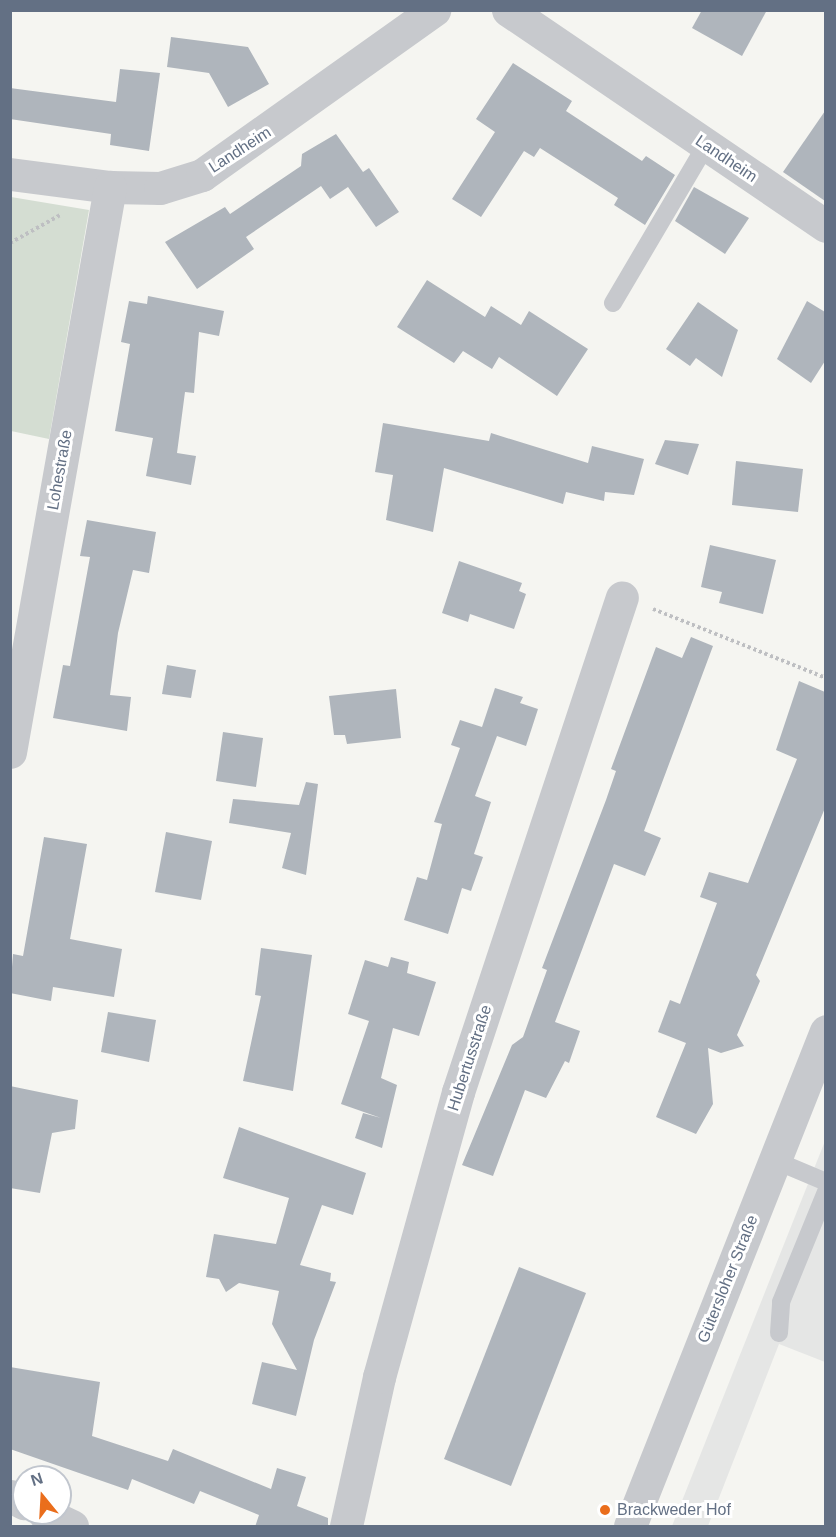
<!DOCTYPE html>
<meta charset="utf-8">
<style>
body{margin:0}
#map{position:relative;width:836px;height:1537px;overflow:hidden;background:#f5f5f1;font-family:Arial,sans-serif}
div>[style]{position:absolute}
.built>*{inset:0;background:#e5e6e5}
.green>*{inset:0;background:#d4ddd2}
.building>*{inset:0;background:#afb5bc}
.path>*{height:4px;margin-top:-2px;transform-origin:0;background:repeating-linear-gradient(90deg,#bebfc2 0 3px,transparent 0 6px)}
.service>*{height:18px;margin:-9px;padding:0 9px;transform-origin:9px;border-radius:9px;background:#c7c9cd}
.minor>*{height:33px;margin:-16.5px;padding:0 16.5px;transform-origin:16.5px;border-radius:16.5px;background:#c7c9cd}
.tertiary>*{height:33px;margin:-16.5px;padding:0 16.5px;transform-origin:16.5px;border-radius:16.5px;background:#c7c9cd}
.dots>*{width:16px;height:16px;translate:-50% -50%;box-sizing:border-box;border:3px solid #fff;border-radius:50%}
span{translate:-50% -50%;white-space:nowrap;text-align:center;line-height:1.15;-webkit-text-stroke:6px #fff;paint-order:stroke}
.street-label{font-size:16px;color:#637084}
.poi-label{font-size:16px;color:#637084}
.left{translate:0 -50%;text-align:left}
.frame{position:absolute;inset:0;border:12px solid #637084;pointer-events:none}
.north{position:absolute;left:12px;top:1465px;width:60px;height:60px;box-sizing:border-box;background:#fff;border:2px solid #c1c6ce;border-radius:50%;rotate:342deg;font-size:16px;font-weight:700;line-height:24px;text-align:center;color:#637084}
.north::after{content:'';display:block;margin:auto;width:21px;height:27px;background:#ea6e1c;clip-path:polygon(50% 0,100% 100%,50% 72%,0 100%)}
</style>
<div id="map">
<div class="built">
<div style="clip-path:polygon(825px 1141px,825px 1362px,779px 1344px,708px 1526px,672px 1526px)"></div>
</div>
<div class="green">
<div style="clip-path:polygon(11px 197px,89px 210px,49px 439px,11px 431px)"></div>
</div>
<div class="building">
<div style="clip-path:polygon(702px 10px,767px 10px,742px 56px,692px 28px)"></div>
<div style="clip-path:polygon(171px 37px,248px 47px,269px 84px,228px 107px,209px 73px,167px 67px)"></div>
<div style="clip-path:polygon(513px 63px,572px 101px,566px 111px,642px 161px,646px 156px,675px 175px,645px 225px,614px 205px,618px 198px,540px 148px,534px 157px,524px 151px,481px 217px,452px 199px,495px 132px,476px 119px)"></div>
<div style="clip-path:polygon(120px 69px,160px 73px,149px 151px,110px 145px,111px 134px,10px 119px,10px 88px,116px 102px)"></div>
<div style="clip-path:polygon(825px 111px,825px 201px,783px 172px)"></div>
<div style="clip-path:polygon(336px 134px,363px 172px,369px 168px,399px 212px,376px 227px,348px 187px,330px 199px,321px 186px,246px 237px,254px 249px,197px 289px,165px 242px,225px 207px,230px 214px,301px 166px,302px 154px)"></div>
<div style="clip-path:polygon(694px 187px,749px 218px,725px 254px,675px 221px)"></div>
<div style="clip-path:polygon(427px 280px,485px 317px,491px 306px,521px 325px,529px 311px,588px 349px,557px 396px,499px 357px,492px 369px,463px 351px,454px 363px,397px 327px)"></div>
<div style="clip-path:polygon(148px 296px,224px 311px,219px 336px,199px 332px,194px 393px,185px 392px,177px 453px,196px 456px,191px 485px,146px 476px,153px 438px,115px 431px,130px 344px,121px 342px,129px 301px,147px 304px)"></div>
<div style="clip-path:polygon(807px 301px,825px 312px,825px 361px,811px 383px,777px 359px)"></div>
<div style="clip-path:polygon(698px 302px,738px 330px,722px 377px,696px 358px,690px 366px,666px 349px)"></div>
<div style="clip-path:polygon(383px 423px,489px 441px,491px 433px,588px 463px,592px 446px,644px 459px,634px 495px,605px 492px,604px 501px,566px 492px,563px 504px,444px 468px,433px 532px,386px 520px,393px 475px,375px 472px)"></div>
<div style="clip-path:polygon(665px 440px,699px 444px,688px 475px,655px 464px)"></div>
<div style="clip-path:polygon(736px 461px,803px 469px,798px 512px,732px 505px)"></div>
<div style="clip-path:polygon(87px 520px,156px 532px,149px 573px,133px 570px,118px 633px,110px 695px,131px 697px,127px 731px,53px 718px,63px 665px,70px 666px,90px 557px,80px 556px)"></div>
<div style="clip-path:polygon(710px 545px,776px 560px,763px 614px,719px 603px,722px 592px,701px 587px)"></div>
<div style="clip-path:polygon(459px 561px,522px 583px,519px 591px,526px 594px,514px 629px,470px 614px,468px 622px,442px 613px)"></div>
<div style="clip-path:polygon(691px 637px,713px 646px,644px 831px,661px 838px,645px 876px,614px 864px,555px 1022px,580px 1031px,569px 1063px,565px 1061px,546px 1098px,525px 1090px,493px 1176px,462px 1165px,512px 1045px,523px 1037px,547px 970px,542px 968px,606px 800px,616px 771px,611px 769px,656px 647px,682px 658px)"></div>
<div style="clip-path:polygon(167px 665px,196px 670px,191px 698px,162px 694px)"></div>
<div style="clip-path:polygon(799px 681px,825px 692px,825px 808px,756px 975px,760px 981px,737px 1035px,744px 1046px,721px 1053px,708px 1048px,713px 1104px,696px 1134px,656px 1117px,686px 1043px,658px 1032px,670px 1000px,680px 1004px,717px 903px,700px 897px,709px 872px,748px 883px,797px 759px,776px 750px)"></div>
<div style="clip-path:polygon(495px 688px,523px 697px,520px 703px,538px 709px,526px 746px,497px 736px,475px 796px,491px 802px,474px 854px,483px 857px,471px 891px,462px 888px,448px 934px,404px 920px,417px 877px,427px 880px,442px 824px,434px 822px,460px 748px,451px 745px,460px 720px,482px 727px)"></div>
<div style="clip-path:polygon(396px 689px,401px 738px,347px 744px,345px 735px,334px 735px,329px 696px)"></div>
<div style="clip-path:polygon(223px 732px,263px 738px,256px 787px,216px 781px)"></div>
<div style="clip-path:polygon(306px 782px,318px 784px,306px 875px,282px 868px,291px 833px,229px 823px,233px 799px,299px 805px)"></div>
<div style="clip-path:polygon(166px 832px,212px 841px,201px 900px,155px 892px)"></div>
<div style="clip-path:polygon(44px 837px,87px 844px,70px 939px,122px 949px,114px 997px,53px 987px,51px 1001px,10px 993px,13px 954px,23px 956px)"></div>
<div style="clip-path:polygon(261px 948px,312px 955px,293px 1091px,243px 1081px,261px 996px,255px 995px)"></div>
<div style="clip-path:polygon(391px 957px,409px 962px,407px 973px,436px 982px,419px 1036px,393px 1028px,381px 1078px,397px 1085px,382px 1148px,355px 1138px,363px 1113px,381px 1118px,341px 1104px,369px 1021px,348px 1014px,365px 960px,388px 967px)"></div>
<div style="clip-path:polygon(108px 1012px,156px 1020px,149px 1062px,101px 1052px)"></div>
<div style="clip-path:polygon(10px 1086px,78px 1100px,75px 1129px,52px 1133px,40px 1193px,10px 1188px)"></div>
<div style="clip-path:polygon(239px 1127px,366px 1173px,353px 1215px,322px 1205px,300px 1265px,331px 1273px,330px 1281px,336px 1282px,314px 1340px,296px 1416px,252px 1404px,262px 1362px,297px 1370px,272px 1324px,279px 1291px,239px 1283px,226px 1292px,219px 1279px,206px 1277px,214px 1234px,276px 1244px,289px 1198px,223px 1178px)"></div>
<div style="clip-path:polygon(519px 1267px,586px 1293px,511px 1486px,444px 1459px)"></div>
<div style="clip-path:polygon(10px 1367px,100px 1382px,92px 1436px,168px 1461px,173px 1449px,271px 1489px,277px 1468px,306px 1477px,297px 1506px,328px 1518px,328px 1527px,255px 1527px,259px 1515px,200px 1491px,194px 1504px,132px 1479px,128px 1490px,10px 1449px)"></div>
</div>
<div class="path">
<div style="left:10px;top:243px;width:57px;rotate:-29.2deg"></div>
<div style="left:653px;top:609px;width:186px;rotate:21.7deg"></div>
</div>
<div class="service">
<div style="left:613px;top:303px;width:183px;rotate:-59.5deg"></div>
<div style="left:774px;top:1160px;width:56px;rotate:22.9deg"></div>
<div style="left:779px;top:1333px;width:31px;rotate:-86deg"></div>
<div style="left:781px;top:1302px;width:119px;rotate:-67.8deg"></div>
</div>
<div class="minor">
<div style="left:508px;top:10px;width:384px;rotate:34.2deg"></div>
<div style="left:10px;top:174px;width:101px;rotate:7.4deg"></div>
<div style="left:110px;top:187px;width:50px;rotate:1.1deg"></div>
<div style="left:160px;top:188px;width:44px;rotate:-17.2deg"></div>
<div style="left:202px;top:175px;width:285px;rotate:-35.4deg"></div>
<div style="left:10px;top:752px;width:574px;rotate:-79.96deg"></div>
<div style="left:10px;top:1496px;width:16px;rotate:27deg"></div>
<div style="left:44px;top:1513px;width:31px;rotate:25deg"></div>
<div style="left:346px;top:1526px;width:153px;rotate:-77.5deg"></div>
<div style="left:379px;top:1377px;width:296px;rotate:-74.5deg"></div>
<div style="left:458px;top:1092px;width:521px;rotate:-71.67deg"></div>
</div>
<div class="tertiary">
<div style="left:630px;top:1526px;width:532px;rotate:-68.4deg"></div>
</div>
<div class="dots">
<div style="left:605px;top:1510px;background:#ea6e1c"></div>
</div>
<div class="street-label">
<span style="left:240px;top:150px;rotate:-33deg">Landheim</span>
<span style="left:726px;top:159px;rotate:34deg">Landheim</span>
<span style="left:60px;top:470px;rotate:-80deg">Lohestraße</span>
<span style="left:470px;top:1058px;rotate:-72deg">Hubertusstraße</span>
<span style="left:728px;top:1279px;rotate:-68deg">Gütersloher Straße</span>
</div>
<div class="poi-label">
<span class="left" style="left:617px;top:1510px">Brackweder Hof</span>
</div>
<div class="frame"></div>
<div class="north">N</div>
</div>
